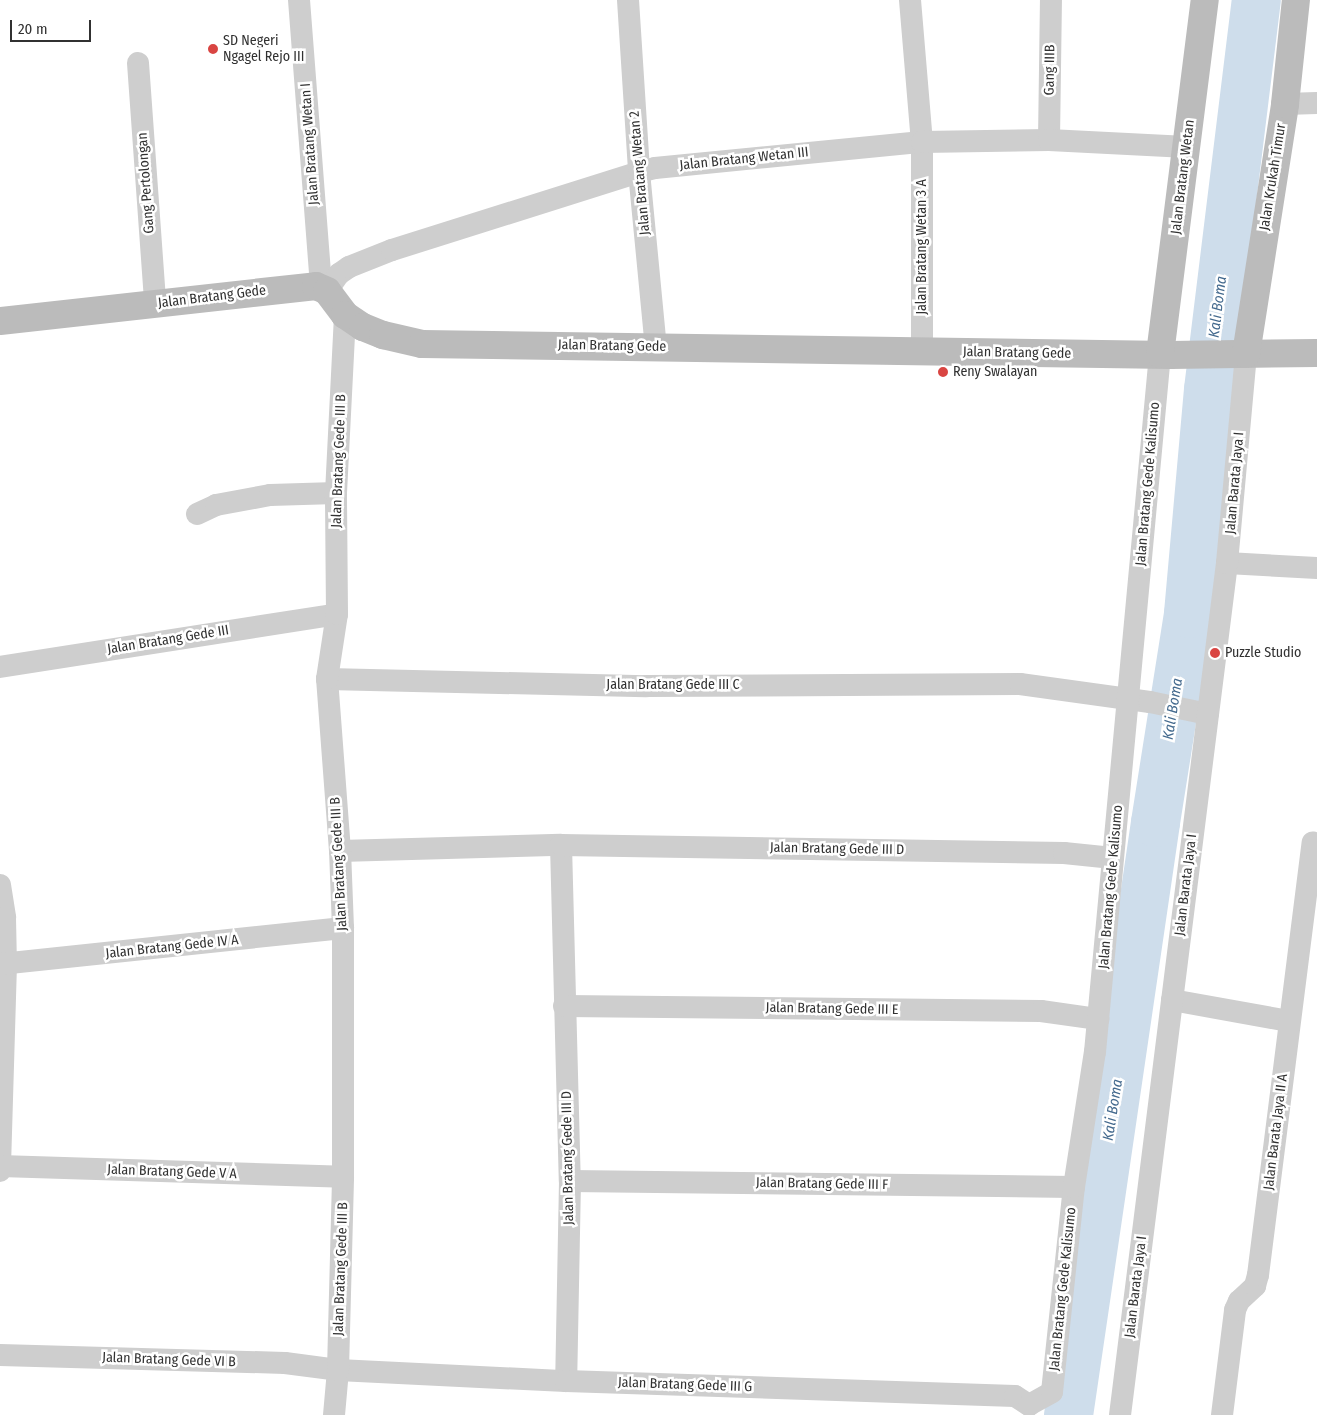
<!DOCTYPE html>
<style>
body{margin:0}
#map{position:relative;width:1317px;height:1415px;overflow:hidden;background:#fff;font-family:"Fira Sans Condensed",sans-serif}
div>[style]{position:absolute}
.river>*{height:49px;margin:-24.5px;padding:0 24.5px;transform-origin:24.5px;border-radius:24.5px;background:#ceddeb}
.street>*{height:22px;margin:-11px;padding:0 11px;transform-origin:11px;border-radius:11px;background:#cecece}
.secondary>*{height:28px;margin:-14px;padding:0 14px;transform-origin:14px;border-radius:14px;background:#bbb}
.dots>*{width:14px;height:14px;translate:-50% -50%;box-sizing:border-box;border:2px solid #fff;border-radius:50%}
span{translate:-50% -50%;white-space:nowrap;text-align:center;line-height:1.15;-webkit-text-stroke:5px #fff;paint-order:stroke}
.poi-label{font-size:14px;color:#313131}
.left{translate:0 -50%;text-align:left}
.street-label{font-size:14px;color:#313131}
.water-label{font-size:15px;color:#446a8e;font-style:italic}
.scale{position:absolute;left:10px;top:20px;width:81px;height:22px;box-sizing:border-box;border:2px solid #313131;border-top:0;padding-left:6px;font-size:15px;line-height:18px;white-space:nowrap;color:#313131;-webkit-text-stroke:4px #fff;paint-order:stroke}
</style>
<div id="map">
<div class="river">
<div style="left:1068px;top:1415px;width:599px;rotate:-81.65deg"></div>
<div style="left:1155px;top:822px;width:212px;rotate:-81deg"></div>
<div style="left:1188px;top:613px;width:225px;rotate:-84.9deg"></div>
<div style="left:1208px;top:389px;width:392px;rotate:-83deg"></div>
</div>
<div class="street">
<div style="left:299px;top:0;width:289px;rotate:85.6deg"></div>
<div style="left:628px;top:0;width:172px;rotate:86.3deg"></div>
<div style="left:639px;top:172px;width:176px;rotate:84.5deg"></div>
<div style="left:910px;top:0;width:143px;rotate:85.2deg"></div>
<div style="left:922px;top:142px;width:210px;rotate:90deg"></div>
<div style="left:138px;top:63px;width:241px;rotate:85.9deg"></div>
<div style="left:1285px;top:104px;width:32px;rotate:-2deg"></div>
<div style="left:1049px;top:140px;width:140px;rotate:-89.2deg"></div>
<div style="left:327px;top:291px;width:21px;rotate:-55deg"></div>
<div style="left:339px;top:274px;width:12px;rotate:-35deg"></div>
<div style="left:349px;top:267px;width:46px;rotate:-21.6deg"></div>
<div style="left:392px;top:250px;width:259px;rotate:-17.5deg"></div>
<div style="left:639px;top:172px;width:16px;rotate:-14deg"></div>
<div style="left:655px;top:168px;width:268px;rotate:-5.6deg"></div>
<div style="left:922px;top:142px;width:127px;rotate:-0.9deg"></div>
<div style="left:1049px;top:140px;width:138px;rotate:2.9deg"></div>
<div style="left:197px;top:514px;width:21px;rotate:-25deg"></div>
<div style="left:216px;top:505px;width:55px;rotate:-10.5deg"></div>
<div style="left:270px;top:495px;width:66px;rotate:-1.7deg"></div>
<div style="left:1227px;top:563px;width:90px;rotate:3.2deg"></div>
<div style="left:0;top:667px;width:341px;rotate:-8.9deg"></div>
<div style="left:327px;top:679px;width:319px;rotate:1.3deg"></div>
<div style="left:646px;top:686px;width:374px;rotate:-0.3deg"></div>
<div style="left:1020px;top:684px;width:131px;rotate:7.9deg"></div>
<div style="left:1150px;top:702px;width:59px;rotate:11.7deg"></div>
<div style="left:561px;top:845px;width:336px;rotate:88.5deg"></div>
<div style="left:570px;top:1181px;width:200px;rotate:91.1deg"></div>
<div style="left:340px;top:851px;width:221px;rotate:-1.6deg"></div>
<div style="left:561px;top:845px;width:503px;rotate:0.91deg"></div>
<div style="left:1064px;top:853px;width:49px;rotate:5.8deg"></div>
<div style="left:0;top:885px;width:33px;rotate:81deg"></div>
<div style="left:5px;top:918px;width:46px;rotate:88.8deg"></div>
<div style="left:6px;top:964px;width:207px;rotate:91.7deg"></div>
<div style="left:0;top:964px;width:345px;rotate:-6deg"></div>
<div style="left:1172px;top:1000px;width:119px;rotate:10.2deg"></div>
<div style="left:564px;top:1006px;width:477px;rotate:0.6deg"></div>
<div style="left:1041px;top:1011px;width:58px;rotate:8deg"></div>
<div style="left:0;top:1166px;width:343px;rotate:1.8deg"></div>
<div style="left:570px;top:1181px;width:504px;rotate:0.68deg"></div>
<div style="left:0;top:1355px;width:285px;rotate:1.6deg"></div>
<div style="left:285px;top:1363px;width:53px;rotate:7.5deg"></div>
<div style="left:338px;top:1370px;width:228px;rotate:2.8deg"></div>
<div style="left:566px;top:1381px;width:449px;rotate:1.9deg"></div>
<div style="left:1015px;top:1396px;width:17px;rotate:33deg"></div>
<div style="left:1029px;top:1405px;width:26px;rotate:-29deg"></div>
<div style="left:1052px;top:1392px;width:206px;rotate:-83.9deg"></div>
<div style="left:1074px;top:1187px;width:137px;rotate:-81.2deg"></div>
<div style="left:1095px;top:1052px;width:701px;rotate:-84.68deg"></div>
<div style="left:334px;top:1415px;width:45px;rotate:-84.9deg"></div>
<div style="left:338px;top:1370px;width:193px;rotate:-88.5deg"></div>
<div style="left:343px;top:1177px;width:249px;rotate:-90deg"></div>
<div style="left:343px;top:928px;width:77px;rotate:-92.2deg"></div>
<div style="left:340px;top:851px;width:172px;rotate:-94.3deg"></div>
<div style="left:327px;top:679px;width:66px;rotate:-81.3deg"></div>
<div style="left:337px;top:614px;width:121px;rotate:-90.5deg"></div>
<div style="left:336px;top:493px;width:178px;rotate:-87.1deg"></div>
<div style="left:1120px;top:1415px;width:859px;rotate:-82.84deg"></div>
<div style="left:1227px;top:563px;width:210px;rotate:-84.8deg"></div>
<div style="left:1222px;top:1415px;width:106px;rotate:-82.9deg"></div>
<div style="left:1235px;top:1310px;width:10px;rotate:-66deg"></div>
<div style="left:1239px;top:1301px;width:22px;rotate:-43deg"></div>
<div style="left:1255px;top:1286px;width:11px;rotate:-75deg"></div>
<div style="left:1258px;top:1275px;width:436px;rotate:-82.8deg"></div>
</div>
<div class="secondary">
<div style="left:0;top:321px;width:318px;rotate:-6.3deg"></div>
<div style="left:316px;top:286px;width:12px;rotate:24deg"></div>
<div style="left:327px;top:291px;width:30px;rotate:53deg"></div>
<div style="left:345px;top:315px;width:22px;rotate:34deg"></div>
<div style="left:363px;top:327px;width:22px;rotate:22deg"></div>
<div style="left:383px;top:335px;width:40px;rotate:13deg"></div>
<div style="left:422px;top:344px;width:749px;rotate:0.84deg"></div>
<div style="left:1171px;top:355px;width:146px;rotate:-0.8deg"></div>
<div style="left:1160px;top:354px;width:357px;rotate:-82.8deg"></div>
<div style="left:1246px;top:354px;width:253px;rotate:-81.1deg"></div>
<div style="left:1285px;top:104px;width:105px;rotate:-84deg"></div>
</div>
<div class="dots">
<div style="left:213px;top:49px;background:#d94542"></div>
<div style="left:943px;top:372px;background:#d94542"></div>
<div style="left:1215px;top:653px;background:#d94542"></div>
</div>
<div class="poi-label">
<span class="left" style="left:223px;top:49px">SD Negeri<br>Ngagel Rejo III</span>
<span class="left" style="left:953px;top:372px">Reny Swalayan</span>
<span class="left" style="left:1225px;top:653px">Puzzle Studio</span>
</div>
<div class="street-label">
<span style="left:1050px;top:70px;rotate:-89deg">Gang IIIB</span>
<span style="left:310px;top:144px;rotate:-94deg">Jalan Bratang Wetan I</span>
<span style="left:744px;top:159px;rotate:-6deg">Jalan Bratang Wetan III</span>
<span style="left:640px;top:173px;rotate:-95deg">Jalan Bratang Wetan 2</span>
<span style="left:1183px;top:177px;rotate:-83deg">Jalan Bratang Wetan</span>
<span style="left:1273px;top:177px;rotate:-81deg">Jalan Krukah Timur</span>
<span style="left:146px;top:183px;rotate:-94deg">Gang Pertolongan</span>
<span style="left:922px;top:247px;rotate:-90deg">Jalan Bratang Wetan 3 A</span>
<span style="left:212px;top:297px;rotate:-7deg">Jalan Bratang Gede</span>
<span style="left:612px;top:346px;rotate:1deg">Jalan Bratang Gede</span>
<span style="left:1017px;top:353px;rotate:1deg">Jalan Bratang Gede</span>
<span style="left:339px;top:461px;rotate:-88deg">Jalan Bratang Gede III B</span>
<span style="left:1235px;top:483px;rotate:-85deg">Jalan Barata Jaya I</span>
<span style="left:1148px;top:484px;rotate:-85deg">Jalan Bratang Gede Kalisumo</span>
<span style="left:168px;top:640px;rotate:-9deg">Jalan Bratang Gede III</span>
<span style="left:673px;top:685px">Jalan Bratang Gede III C</span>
<span style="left:837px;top:849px;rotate:1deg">Jalan Bratang Gede III D</span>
<span style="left:339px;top:864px;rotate:-93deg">Jalan Bratang Gede III B</span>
<span style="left:1186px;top:885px;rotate:-83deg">Jalan Barata Jaya I</span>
<span style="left:1111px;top:887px;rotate:-85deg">Jalan Bratang Gede Kalisumo</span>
<span style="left:172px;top:947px;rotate:-6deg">Jalan Bratang Gede IV A</span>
<span style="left:832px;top:1009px;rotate:1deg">Jalan Bratang Gede III E</span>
<span style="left:1276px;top:1132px;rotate:-83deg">Jalan Barata Jaya II A</span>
<span style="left:568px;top:1158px;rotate:-91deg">Jalan Bratang Gede III D</span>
<span style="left:172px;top:1172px;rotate:2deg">Jalan Bratang Gede V A</span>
<span style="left:822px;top:1184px;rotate:1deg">Jalan Bratang Gede III F</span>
<span style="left:341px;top:1269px;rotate:-88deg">Jalan Bratang Gede III B</span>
<span style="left:1136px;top:1287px;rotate:-83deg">Jalan Barata Jaya I</span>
<span style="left:1063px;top:1289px;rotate:-84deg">Jalan Bratang Gede Kalisumo</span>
<span style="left:169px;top:1360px;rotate:2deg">Jalan Bratang Gede VI B</span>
<span style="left:685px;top:1385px;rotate:2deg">Jalan Bratang Gede III G</span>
</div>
<div class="water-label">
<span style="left:1218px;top:307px;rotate:-83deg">Kali Boma</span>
<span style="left:1173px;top:709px;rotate:-81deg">Kali Boma</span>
<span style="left:1113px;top:1110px;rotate:-81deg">Kali Boma</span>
</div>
<div class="scale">20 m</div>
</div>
